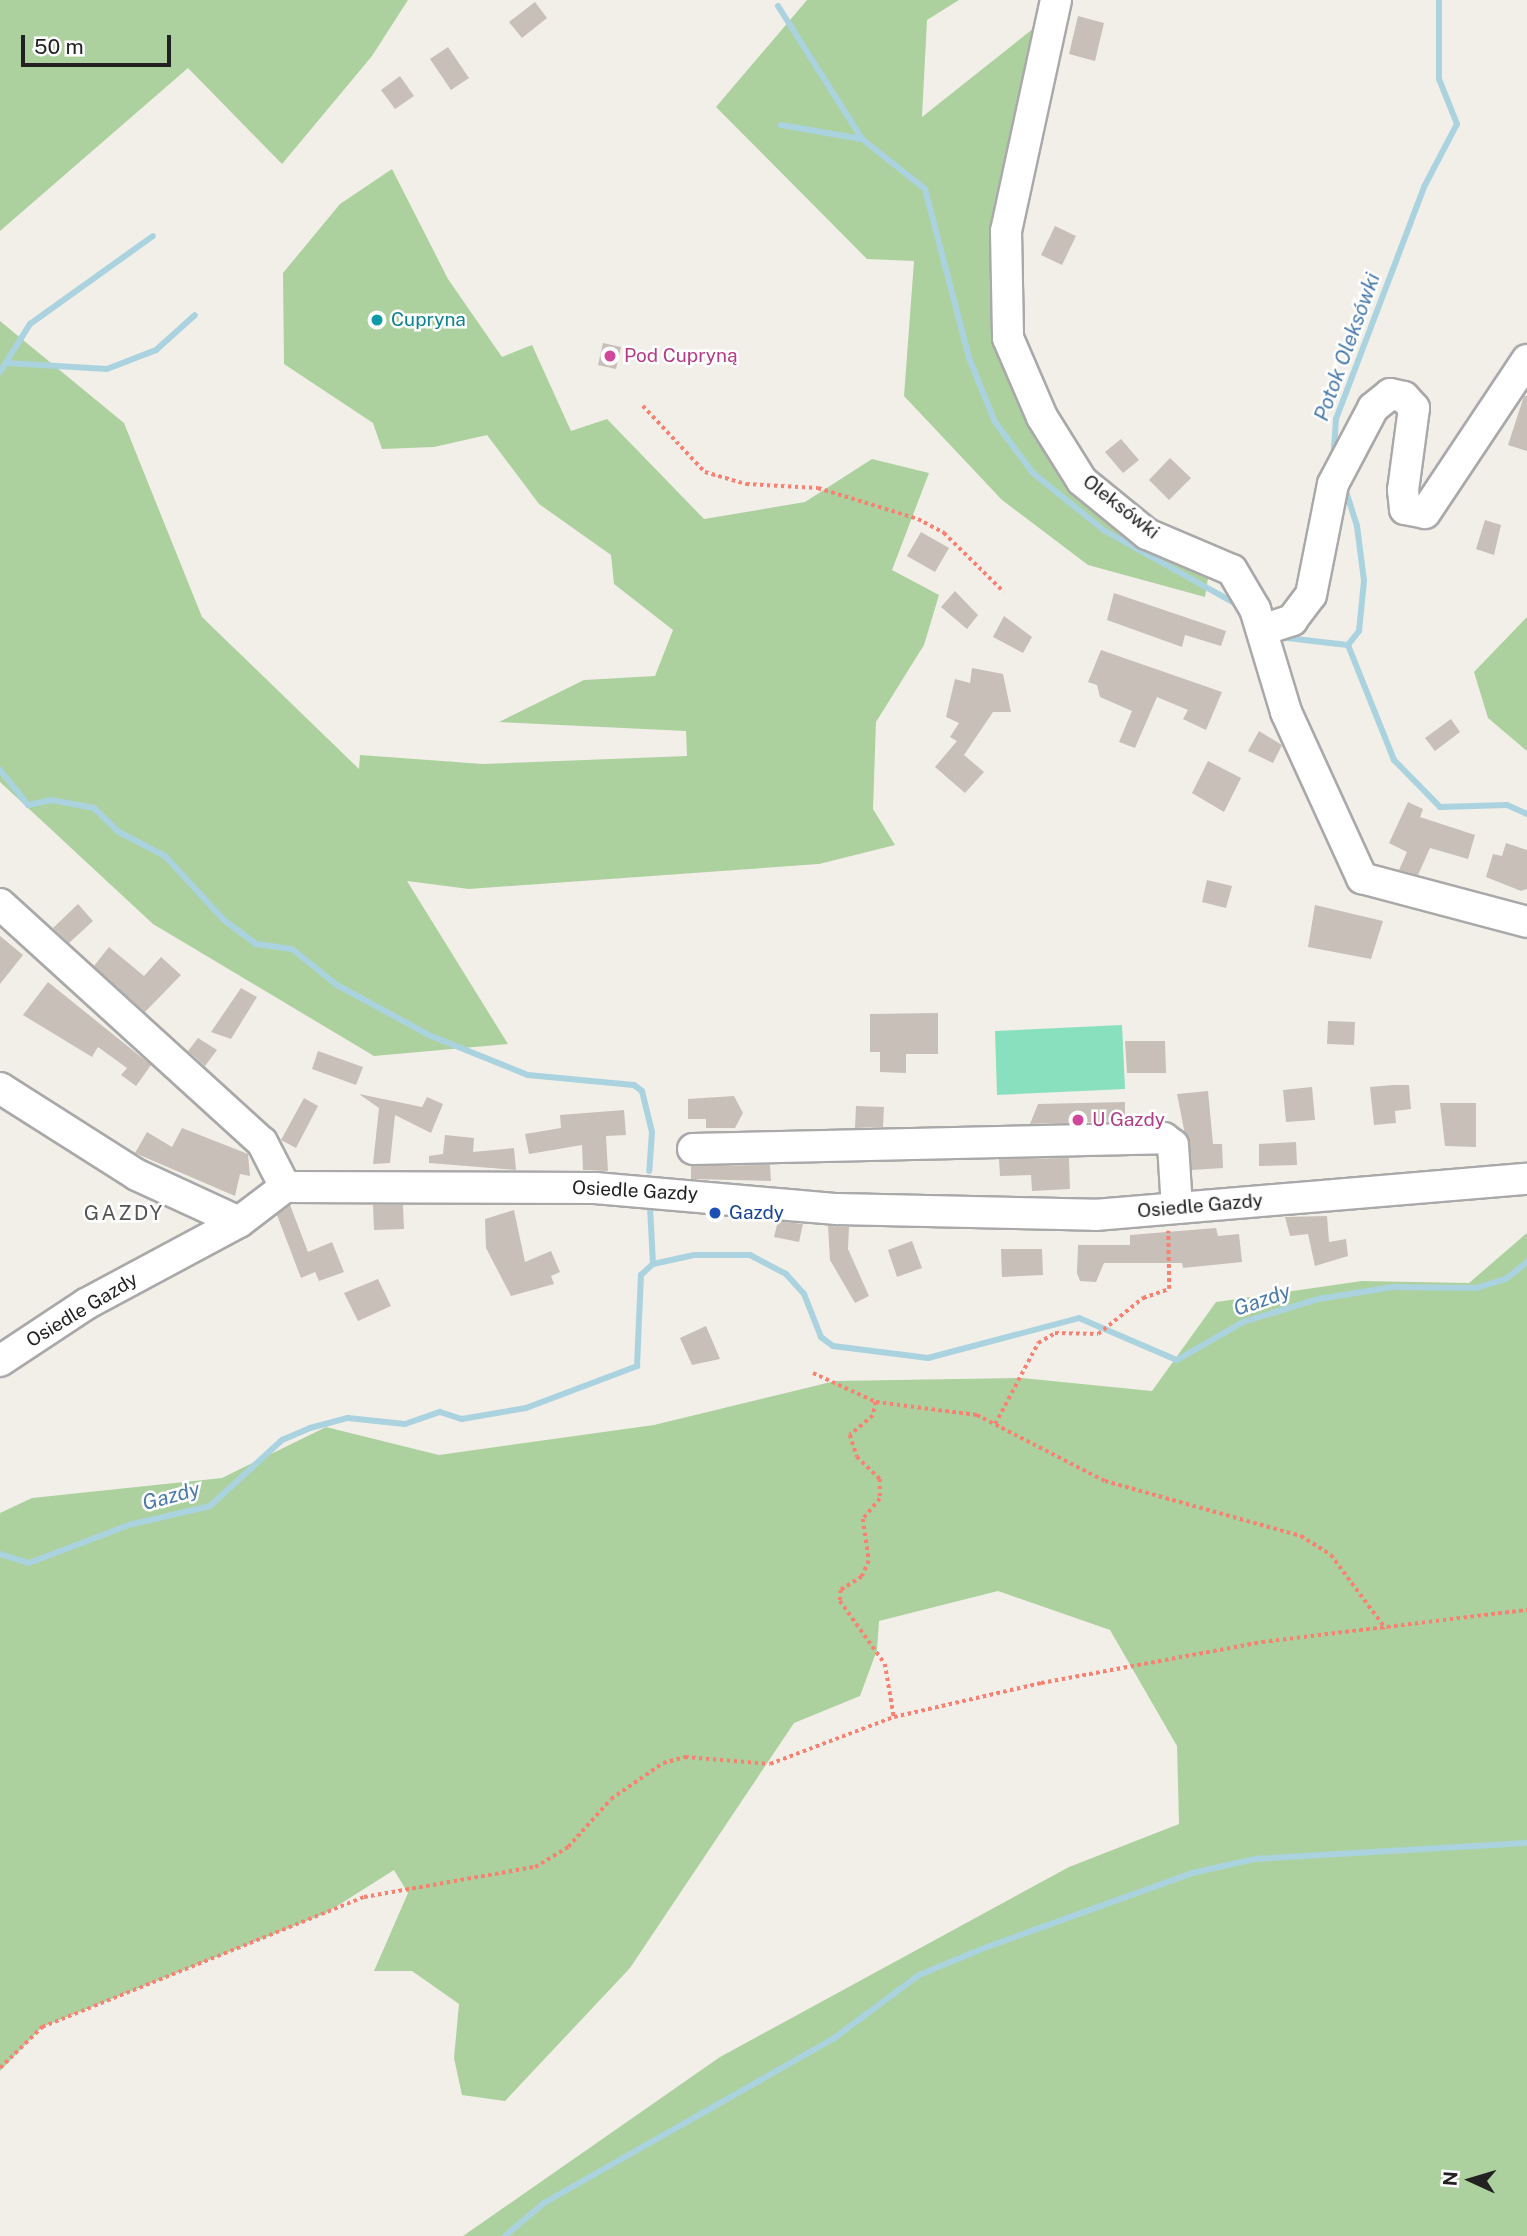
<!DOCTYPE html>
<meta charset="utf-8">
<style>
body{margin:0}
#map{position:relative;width:1527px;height:2236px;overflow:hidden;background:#f2efe9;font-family:"Public Sans",sans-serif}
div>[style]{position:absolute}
.forest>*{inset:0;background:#add19e}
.pitch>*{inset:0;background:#88e0be}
.stream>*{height:6px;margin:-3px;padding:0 3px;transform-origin:3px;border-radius:3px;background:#aad3df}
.building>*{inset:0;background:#c7bfb8}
.path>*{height:3.5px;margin-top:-1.75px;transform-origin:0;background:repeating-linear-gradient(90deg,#fa8072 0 3.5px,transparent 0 7px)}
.roads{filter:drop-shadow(2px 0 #a9a9a9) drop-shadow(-2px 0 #a9a9a9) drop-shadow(0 2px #a9a9a9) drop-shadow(0 -2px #a9a9a9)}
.minor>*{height:30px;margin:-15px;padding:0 15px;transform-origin:15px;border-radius:15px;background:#fff}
.dots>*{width:19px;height:19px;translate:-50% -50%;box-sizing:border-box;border:4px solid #fff;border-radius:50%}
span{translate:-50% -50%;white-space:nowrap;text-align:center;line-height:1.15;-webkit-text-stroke:5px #fff;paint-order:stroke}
.culture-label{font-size:19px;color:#0d838f}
.left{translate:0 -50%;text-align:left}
.hotel-label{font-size:19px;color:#b23c85}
.street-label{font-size:19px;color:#222}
.transit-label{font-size:19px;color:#164399}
.water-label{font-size:21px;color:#4a7aab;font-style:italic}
.neighbourhood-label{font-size:21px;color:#555;letter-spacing:2px}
.north{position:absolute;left:1436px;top:2145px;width:70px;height:70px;-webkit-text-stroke:5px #fff;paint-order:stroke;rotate:274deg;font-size:19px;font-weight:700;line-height:28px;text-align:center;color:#222}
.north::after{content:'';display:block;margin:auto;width:24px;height:32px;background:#222;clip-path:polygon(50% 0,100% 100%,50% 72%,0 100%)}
.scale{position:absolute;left:21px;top:35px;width:150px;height:32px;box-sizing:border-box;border:4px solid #222;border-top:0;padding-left:9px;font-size:21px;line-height:24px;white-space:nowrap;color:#222;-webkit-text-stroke:5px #fff;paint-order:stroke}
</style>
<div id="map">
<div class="forest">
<div style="clip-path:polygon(0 0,408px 0,372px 56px,282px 164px,188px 68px,0 231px)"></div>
<div style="clip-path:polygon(807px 0,959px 0,927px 20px,922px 117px,1039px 24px,1014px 121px,996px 299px,1051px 451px,1210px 566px,1205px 597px,1088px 565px,1002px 500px,904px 396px,914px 261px,867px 259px,716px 107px)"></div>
<div style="clip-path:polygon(392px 169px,448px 279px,502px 357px,532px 345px,571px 431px,607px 419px,704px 519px,805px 502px,872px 459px,929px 473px,892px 570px,939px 595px,924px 645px,876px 722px,873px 809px,895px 845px,819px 864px,469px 889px,407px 881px,508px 1044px,374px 1056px,153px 924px,0 782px,0 321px,124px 423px,202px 617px,359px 769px,360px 755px,483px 764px,687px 756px,686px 731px,499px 722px,584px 680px,655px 676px,673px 630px,614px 584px,611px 555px,539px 504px,487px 435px,434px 447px,382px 449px,373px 423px,284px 364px,283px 273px,340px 204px)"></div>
<div style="clip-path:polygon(1527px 617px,1527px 751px,1488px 718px,1474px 672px)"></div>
<div style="clip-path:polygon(1527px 1233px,1527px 2236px,463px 2236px,720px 2057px,1069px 1867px,1179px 1824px,1177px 1746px,1110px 1630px,998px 1591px,879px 1621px,877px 1650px,860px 1696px,794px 1723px,630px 1968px,505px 2101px,462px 2095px,454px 2058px,459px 2004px,412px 1971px,374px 1971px,408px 1893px,394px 1870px,326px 1913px,42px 2027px,0 2071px,0 1513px,32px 1498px,222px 1478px,326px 1427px,439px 1455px,654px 1425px,835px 1381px,1022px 1378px,1152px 1391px,1216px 1302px,1362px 1281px,1469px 1283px)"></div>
</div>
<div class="pitch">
<div style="clip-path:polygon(1122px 1025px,1125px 1089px,997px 1095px,995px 1031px)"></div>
</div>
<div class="stream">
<div style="left:778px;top:6px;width:157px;rotate:57.7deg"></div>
<div style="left:862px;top:139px;width:80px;rotate:38.4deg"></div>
<div style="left:925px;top:189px;width:175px;rotate:75.4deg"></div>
<div style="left:969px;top:358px;width:69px;rotate:67.9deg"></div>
<div style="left:995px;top:422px;width:64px;rotate:53.3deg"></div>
<div style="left:1033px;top:473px;width:92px;rotate:38.9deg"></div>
<div style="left:1105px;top:531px;width:150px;rotate:29.1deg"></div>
<div style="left:781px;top:125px;width:82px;rotate:9.8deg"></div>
<div style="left:7px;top:363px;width:100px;rotate:3.4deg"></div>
<div style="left:107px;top:369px;width:53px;rotate:-21.2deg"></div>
<div style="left:156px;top:350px;width:52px;rotate:-41.9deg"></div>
<div style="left:0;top:372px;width:57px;rotate:-58deg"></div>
<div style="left:30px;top:324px;width:151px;rotate:-35.6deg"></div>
<div style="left:1333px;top:463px;width:44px;rotate:-86.1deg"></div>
<div style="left:1336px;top:419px;width:248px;rotate:-69.2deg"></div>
<div style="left:1424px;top:187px;width:71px;rotate:-62.4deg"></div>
<div style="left:1457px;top:124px;width:48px;rotate:-111.8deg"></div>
<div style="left:1439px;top:79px;width:79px;rotate:-90deg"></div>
<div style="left:1344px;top:485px;width:43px;rotate:72.4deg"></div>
<div style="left:1357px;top:526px;width:55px;rotate:82.7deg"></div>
<div style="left:1364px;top:581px;width:50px;rotate:95.7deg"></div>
<div style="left:1359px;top:631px;width:18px;rotate:128deg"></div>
<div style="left:1348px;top:645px;width:124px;rotate:68.2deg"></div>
<div style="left:1394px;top:760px;width:66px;rotate:45.6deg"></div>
<div style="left:1440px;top:807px;width:67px;rotate:-1.7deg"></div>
<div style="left:1507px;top:805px;width:22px;rotate:24deg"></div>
<div style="left:1287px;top:638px;width:61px;rotate:6.5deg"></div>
<div style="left:0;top:770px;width:45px;rotate:51.3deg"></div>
<div style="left:28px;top:805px;width:24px;rotate:-12deg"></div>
<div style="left:51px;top:800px;width:44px;rotate:10.5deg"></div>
<div style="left:94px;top:808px;width:35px;rotate:44deg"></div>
<div style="left:119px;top:832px;width:52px;rotate:27.6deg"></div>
<div style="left:165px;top:856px;width:87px;rotate:47.3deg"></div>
<div style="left:224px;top:920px;width:40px;rotate:37deg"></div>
<div style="left:256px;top:944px;width:36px;rotate:8deg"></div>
<div style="left:292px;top:949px;width:58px;rotate:38.7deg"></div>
<div style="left:337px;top:985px;width:107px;rotate:28.5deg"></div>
<div style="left:431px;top:1036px;width:105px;rotate:21.9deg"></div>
<div style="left:528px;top:1075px;width:106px;rotate:5.4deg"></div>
<div style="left:634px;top:1085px;width:10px;rotate:37deg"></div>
<div style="left:642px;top:1091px;width:42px;rotate:76.3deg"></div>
<div style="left:652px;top:1132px;width:39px;rotate:94deg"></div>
<div style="left:650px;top:1207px;width:57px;rotate:87deg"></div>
<div style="left:0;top:1554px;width:30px;rotate:17deg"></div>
<div style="left:29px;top:1563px;width:107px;rotate:-20.8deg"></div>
<div style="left:129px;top:1525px;width:83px;rotate:-13.2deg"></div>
<div style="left:210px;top:1506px;width:98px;rotate:-42.5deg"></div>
<div style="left:282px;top:1440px;width:30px;rotate:-23deg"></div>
<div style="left:310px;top:1428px;width:39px;rotate:-15deg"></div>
<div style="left:348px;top:1418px;width:57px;rotate:6deg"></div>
<div style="left:405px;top:1424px;width:37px;rotate:-19deg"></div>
<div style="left:440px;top:1412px;width:23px;rotate:18deg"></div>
<div style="left:462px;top:1419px;width:65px;rotate:-9.8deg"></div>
<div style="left:526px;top:1408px;width:119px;rotate:-20.7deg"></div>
<div style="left:637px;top:1366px;width:91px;rotate:-87.5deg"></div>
<div style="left:641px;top:1275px;width:16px;rotate:-43deg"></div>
<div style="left:653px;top:1264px;width:42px;rotate:-12.4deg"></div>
<div style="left:694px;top:1255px;width:56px"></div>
<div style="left:750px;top:1255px;width:41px;rotate:27.8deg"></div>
<div style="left:786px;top:1274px;width:27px;rotate:48deg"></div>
<div style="left:804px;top:1294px;width:46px;rotate:68.4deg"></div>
<div style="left:821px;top:1337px;width:15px;rotate:37deg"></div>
<div style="left:833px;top:1346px;width:96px;rotate:7.2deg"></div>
<div style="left:928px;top:1358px;width:156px;rotate:-14.8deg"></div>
<div style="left:1079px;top:1318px;width:107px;rotate:23.2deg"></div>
<div style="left:1177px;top:1360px;width:76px;rotate:-29.9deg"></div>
<div style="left:1243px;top:1322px;width:78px;rotate:-17deg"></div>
<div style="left:1318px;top:1299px;width:76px;rotate:-9.1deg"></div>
<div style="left:1393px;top:1287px;width:83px;rotate:0.7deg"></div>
<div style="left:1476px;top:1288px;width:31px;rotate:-17deg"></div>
<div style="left:1506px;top:1279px;width:27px;rotate:-39deg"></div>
<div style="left:505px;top:2236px;width:51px;rotate:-40.2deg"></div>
<div style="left:544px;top:2203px;width:332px;rotate:-29.6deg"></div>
<div style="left:833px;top:2039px;width:107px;rotate:-36.7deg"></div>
<div style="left:919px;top:1975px;width:74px;rotate:-22.4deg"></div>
<div style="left:987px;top:1947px;width:218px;rotate:-19.8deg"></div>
<div style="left:1192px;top:1873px;width:65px;rotate:-12.5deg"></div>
<div style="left:1255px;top:1859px;width:272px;rotate:-3.4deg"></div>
</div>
<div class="building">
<div style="clip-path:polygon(535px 2px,547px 18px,522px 38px,509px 22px)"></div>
<div style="clip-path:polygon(1078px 16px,1104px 23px,1095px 61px,1069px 54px)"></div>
<div style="clip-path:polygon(448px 47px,469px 78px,451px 90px,430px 59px)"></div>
<div style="clip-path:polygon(400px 76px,414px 96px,395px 109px,381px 90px)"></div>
<div style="clip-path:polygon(1055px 226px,1076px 236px,1062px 265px,1041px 255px)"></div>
<div style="clip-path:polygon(603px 343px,621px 347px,616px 369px,598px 365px)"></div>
<div style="clip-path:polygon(1524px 396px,1527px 396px,1527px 451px,1508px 445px)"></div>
<div style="clip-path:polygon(1121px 439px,1139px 460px,1123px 473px,1105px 452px)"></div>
<div style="clip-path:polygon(1170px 458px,1191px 478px,1169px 500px,1149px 480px)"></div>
<div style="clip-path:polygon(1485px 520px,1501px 525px,1494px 555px,1476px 549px)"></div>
<div style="clip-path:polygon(921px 532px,949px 548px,935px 572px,907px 556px)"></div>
<div style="clip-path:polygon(955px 591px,978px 615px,967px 629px,941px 607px)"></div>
<div style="clip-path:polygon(1114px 593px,1226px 631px,1221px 646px,1185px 635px,1182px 647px,1107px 620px)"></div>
<div style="clip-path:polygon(1004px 616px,1032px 637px,1023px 653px,993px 637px)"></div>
<div style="clip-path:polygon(1101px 650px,1222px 692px,1206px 730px,1183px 719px,1188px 710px,1157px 697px,1135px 748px,1119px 742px,1132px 711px,1100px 697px,1097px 685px,1088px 682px)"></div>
<div style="clip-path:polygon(972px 668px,1003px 674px,1011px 712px,993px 712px,964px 755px,984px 772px,965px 793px,935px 767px,957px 741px,950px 737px,959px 723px,946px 717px,955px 679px,970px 683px)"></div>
<div style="clip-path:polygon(1451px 719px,1460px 732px,1435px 751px,1425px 738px)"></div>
<div style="clip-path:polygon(1259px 731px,1282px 745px,1273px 763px,1248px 751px)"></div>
<div style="clip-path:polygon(1208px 761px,1241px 778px,1224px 812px,1192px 793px)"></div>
<div style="clip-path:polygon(1408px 802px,1423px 809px,1420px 817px,1475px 835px,1468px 859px,1430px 848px,1418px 875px,1399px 870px,1407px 852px,1389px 843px)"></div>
<div style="clip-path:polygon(1506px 843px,1527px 850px,1527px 889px,1521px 891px,1486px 877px,1493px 854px,1502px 856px)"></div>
<div style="clip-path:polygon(1207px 880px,1232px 886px,1226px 908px,1202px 902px)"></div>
<div style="clip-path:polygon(78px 904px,93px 921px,69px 943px,53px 928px)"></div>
<div style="clip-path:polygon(1315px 905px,1383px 921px,1371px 959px,1308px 947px)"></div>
<div style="clip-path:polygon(0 936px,23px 955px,0 984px)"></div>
<div style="clip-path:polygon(109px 947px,144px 976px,161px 957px,181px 975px,145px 1012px,94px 966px)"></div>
<div style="clip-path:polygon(48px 982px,151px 1065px,136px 1086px,121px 1075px,127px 1068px,98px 1047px,92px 1057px,23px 1015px)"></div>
<div style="clip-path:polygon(241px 988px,257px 997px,231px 1039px,211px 1032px)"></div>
<div style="clip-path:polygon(938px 1013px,938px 1054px,906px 1054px,906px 1073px,880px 1072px,880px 1052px,870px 1052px,870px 1014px)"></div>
<div style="clip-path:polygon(1328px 1021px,1355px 1022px,1354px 1045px,1327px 1044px)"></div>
<div style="clip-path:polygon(198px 1038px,217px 1050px,205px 1066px,188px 1051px)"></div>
<div style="clip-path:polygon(1125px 1041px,1165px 1041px,1166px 1073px,1127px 1073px)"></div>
<div style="clip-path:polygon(318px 1051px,363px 1067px,356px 1085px,312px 1069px)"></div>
<div style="clip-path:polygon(1393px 1085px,1409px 1085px,1411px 1109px,1395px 1111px,1396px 1123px,1374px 1125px,1370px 1087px)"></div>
<div style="clip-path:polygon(1312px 1087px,1315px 1120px,1286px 1122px,1283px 1090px)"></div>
<div style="clip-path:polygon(1208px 1091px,1213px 1144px,1222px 1144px,1223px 1168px,1192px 1170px,1177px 1094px)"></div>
<div style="clip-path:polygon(359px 1094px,422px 1107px,427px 1097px,443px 1104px,431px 1133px,395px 1115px,390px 1163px,373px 1164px,379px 1108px)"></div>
<div style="clip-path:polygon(734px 1096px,743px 1113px,735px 1128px,706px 1128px,706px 1119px,688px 1119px,688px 1099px)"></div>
<div style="clip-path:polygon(304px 1098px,318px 1106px,296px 1148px,281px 1140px)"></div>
<div style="clip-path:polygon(1125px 1102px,1125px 1121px,1030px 1124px,1038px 1104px)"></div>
<div style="clip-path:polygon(1440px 1103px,1476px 1103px,1476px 1147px,1445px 1146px)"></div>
<div style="clip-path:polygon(856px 1106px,884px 1107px,883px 1127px,855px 1128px)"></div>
<div style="clip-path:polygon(624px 1110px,626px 1135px,606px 1136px,608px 1171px,583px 1170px,582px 1145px,529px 1154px,525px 1134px,561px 1128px,560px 1115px)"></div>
<div style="clip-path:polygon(182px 1128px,248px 1154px,250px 1176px,240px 1174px,235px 1196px,135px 1153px,147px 1132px,172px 1147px)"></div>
<div style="clip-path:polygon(445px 1135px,474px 1138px,473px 1152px,514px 1148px,516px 1170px,429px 1163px,429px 1156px,443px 1154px)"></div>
<div style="clip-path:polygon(1296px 1142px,1297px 1165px,1259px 1166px,1259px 1144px)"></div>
<div style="clip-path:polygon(1069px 1158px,1070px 1189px,1032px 1191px,1031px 1175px,1000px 1176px,999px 1159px)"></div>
<div style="clip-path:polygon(770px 1165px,771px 1181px,691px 1179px,691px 1166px)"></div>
<div style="clip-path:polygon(290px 1205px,308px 1252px,332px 1242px,344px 1272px,319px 1281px,315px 1272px,301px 1278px,277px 1215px)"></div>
<div style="clip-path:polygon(373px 1205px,403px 1205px,404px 1229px,374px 1230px)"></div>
<div style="clip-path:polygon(514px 1210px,525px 1262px,551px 1251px,560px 1272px,551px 1276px,554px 1284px,511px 1296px,486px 1248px,485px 1219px)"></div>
<div style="clip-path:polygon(1327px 1216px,1329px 1242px,1346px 1239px,1348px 1256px,1315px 1266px,1308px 1234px,1290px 1236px,1285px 1217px)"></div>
<div style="clip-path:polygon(778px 1221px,803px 1224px,799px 1242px,774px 1237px)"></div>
<div style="clip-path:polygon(828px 1226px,849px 1227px,848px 1249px,869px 1296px,855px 1303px,830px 1260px)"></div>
<div style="clip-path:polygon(1216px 1228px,1218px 1236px,1239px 1234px,1242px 1262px,1183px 1268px,1182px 1263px,1104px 1263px,1096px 1282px,1080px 1281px,1077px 1273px,1078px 1245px,1130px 1245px,1130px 1235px)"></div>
<div style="clip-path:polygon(912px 1241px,922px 1268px,897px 1277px,888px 1250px)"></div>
<div style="clip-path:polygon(1001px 1249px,1042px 1249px,1043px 1275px,1002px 1277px)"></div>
<div style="clip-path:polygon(378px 1279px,391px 1306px,358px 1321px,344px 1293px)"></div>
<div style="clip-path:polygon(706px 1326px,720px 1359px,692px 1365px,680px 1338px)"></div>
</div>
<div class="path">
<div style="left:643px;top:406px;width:91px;rotate:46.8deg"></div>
<div style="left:705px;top:472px;width:43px;rotate:16.3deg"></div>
<div style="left:746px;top:484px;width:72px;rotate:3.2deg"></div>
<div style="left:818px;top:488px;width:105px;rotate:17.2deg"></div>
<div style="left:918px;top:519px;width:30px;rotate:28deg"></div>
<div style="left:944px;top:533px;width:84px;rotate:44.5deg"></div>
<div style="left:813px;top:1373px;width:69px;rotate:24.7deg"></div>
<div style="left:876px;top:1402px;width:102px;rotate:7.3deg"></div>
<div style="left:977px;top:1415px;width:144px;rotate:27.3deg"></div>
<div style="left:1105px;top:1481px;width:204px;rotate:15.7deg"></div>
<div style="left:1301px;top:1536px;width:36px;rotate:32deg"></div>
<div style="left:1331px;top:1555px;width:92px;rotate:53.4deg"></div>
<div style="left:876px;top:1402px;width:14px;rotate:102deg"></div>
<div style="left:873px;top:1416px;width:30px;rotate:140deg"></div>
<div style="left:850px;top:1435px;width:23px;rotate:72deg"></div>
<div style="left:857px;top:1457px;width:32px;rotate:44deg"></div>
<div style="left:880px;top:1479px;width:20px;rotate:90deg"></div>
<div style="left:880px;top:1499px;width:26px;rotate:130deg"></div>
<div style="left:863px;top:1519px;width:42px;rotate:81.9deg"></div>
<div style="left:869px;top:1561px;width:17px;rotate:114deg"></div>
<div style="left:862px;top:1577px;width:25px;rotate:148deg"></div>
<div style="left:841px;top:1590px;width:11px;rotate:95deg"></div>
<div style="left:840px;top:1601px;width:77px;rotate:54.5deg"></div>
<div style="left:885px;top:1664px;width:54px;rotate:80.4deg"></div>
<div style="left:995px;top:1424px;width:92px;rotate:-62deg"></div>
<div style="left:1038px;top:1343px;width:20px;rotate:-30deg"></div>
<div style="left:1055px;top:1333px;width:43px;rotate:1.3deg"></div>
<div style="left:1098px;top:1334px;width:58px;rotate:-38.7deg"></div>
<div style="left:1143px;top:1298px;width:28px;rotate:-19deg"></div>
<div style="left:1169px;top:1289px;width:58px;rotate:-91deg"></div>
<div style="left:0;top:2068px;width:59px;rotate:-44.3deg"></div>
<div style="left:42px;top:2027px;width:347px;rotate:-22deg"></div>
<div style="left:364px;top:1897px;width:174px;rotate:-10deg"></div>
<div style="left:535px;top:1867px;width:39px;rotate:-31deg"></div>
<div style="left:568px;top:1847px;width:64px;rotate:-48.1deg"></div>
<div style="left:611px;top:1799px;width:63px;rotate:-34.7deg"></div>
<div style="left:663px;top:1763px;width:23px;rotate:-15deg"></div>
<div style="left:685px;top:1757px;width:85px;rotate:4.7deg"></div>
<div style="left:770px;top:1764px;width:133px;rotate:-20.8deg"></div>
<div style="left:894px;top:1717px;width:151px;rotate:-13deg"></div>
<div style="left:1041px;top:1683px;width:225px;rotate:-10.5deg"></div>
<div style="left:1262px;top:1642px;width:267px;rotate:-6.9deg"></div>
</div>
<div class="roads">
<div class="minor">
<div style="left:1056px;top:0;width:236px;rotate:102.2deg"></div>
<div style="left:1006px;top:231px;width:107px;rotate:88.9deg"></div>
<div style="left:1008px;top:338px;width:86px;rotate:66.7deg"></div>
<div style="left:1042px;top:417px;width:75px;rotate:58deg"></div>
<div style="left:1082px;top:481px;width:84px;rotate:39.2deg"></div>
<div style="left:1147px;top:534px;width:92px;rotate:23deg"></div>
<div style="left:1232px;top:570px;width:45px;rotate:59.5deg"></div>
<div style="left:1255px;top:609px;width:108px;rotate:73.2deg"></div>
<div style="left:1286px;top:712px;width:183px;rotate:65.4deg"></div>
<div style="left:1362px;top:878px;width:171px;rotate:14.9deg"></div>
<div style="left:1262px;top:630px;width:32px;rotate:-18deg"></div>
<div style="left:1292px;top:620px;width:31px;rotate:-53deg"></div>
<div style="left:1311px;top:595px;width:113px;rotate:-78.8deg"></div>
<div style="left:1333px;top:484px;width:86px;rotate:-62.2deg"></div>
<div style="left:1373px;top:408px;width:22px;rotate:-39deg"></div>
<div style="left:1390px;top:394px;width:14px;rotate:12deg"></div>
<div style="left:1404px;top:397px;width:15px;rotate:48deg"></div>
<div style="left:1414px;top:408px;width:83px;rotate:97.6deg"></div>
<div style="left:1403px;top:490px;width:19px;rotate:84deg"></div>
<div style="left:1405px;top:509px;width:20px;rotate:11deg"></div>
<div style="left:1425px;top:513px;width:184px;rotate:-56.3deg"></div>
<div style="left:0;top:904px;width:354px;rotate:42.3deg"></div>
<div style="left:262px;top:1142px;width:51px;rotate:62.9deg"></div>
<div style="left:0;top:1088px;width:162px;rotate:32.4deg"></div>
<div style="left:137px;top:1175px;width:112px;rotate:24.7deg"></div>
<div style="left:693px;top:1149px;width:471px;rotate:-1.3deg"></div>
<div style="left:1164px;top:1138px;width:11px;rotate:38deg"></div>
<div style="left:1173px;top:1145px;width:63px;rotate:86.4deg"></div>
<div style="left:0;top:1361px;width:103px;rotate:-33.5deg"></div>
<div style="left:86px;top:1304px;width:174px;rotate:-28.2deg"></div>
<div style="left:239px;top:1222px;width:58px;rotate:-37.3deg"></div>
<div style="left:285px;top:1187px;width:310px;rotate:0.2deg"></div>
<div style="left:595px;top:1188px;width:243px;rotate:5deg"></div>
<div style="left:837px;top:1209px;width:258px;rotate:1.3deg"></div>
<div style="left:1095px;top:1215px;width:433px;rotate:-4.8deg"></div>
</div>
</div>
<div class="dots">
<div style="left:377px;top:320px;background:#0f9aa8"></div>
<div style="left:610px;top:356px;background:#d1479c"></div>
<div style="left:1078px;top:1120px;background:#d1479c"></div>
<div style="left:715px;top:1213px;background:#1a4fb4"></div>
</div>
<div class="culture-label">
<span class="left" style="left:391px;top:320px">Cupryna</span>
</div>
<div class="hotel-label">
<span class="left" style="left:624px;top:356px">Pod Cupryną</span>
<span class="left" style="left:1092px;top:1120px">U Gazdy</span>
</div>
<div class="street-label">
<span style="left:1121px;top:507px;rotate:38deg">Oleksówki</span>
<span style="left:635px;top:1191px;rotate:3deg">Osiedle Gazdy</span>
<span style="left:1200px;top:1206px;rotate:-5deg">Osiedle Gazdy</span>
<span style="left:82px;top:1310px;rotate:-31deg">Osiedle Gazdy</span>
</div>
<div class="transit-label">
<span class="left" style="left:729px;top:1213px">Gazdy</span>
</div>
<div class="water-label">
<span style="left:1347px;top:347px;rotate:-70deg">Potok Oleksówki</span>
<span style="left:1262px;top:1300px;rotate:-19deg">Gazdy</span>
<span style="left:171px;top:1496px;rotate:-15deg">Gazdy</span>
</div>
<div class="neighbourhood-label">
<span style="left:124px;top:1213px">GAZDY</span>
</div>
<div class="north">N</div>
<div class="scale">50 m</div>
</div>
